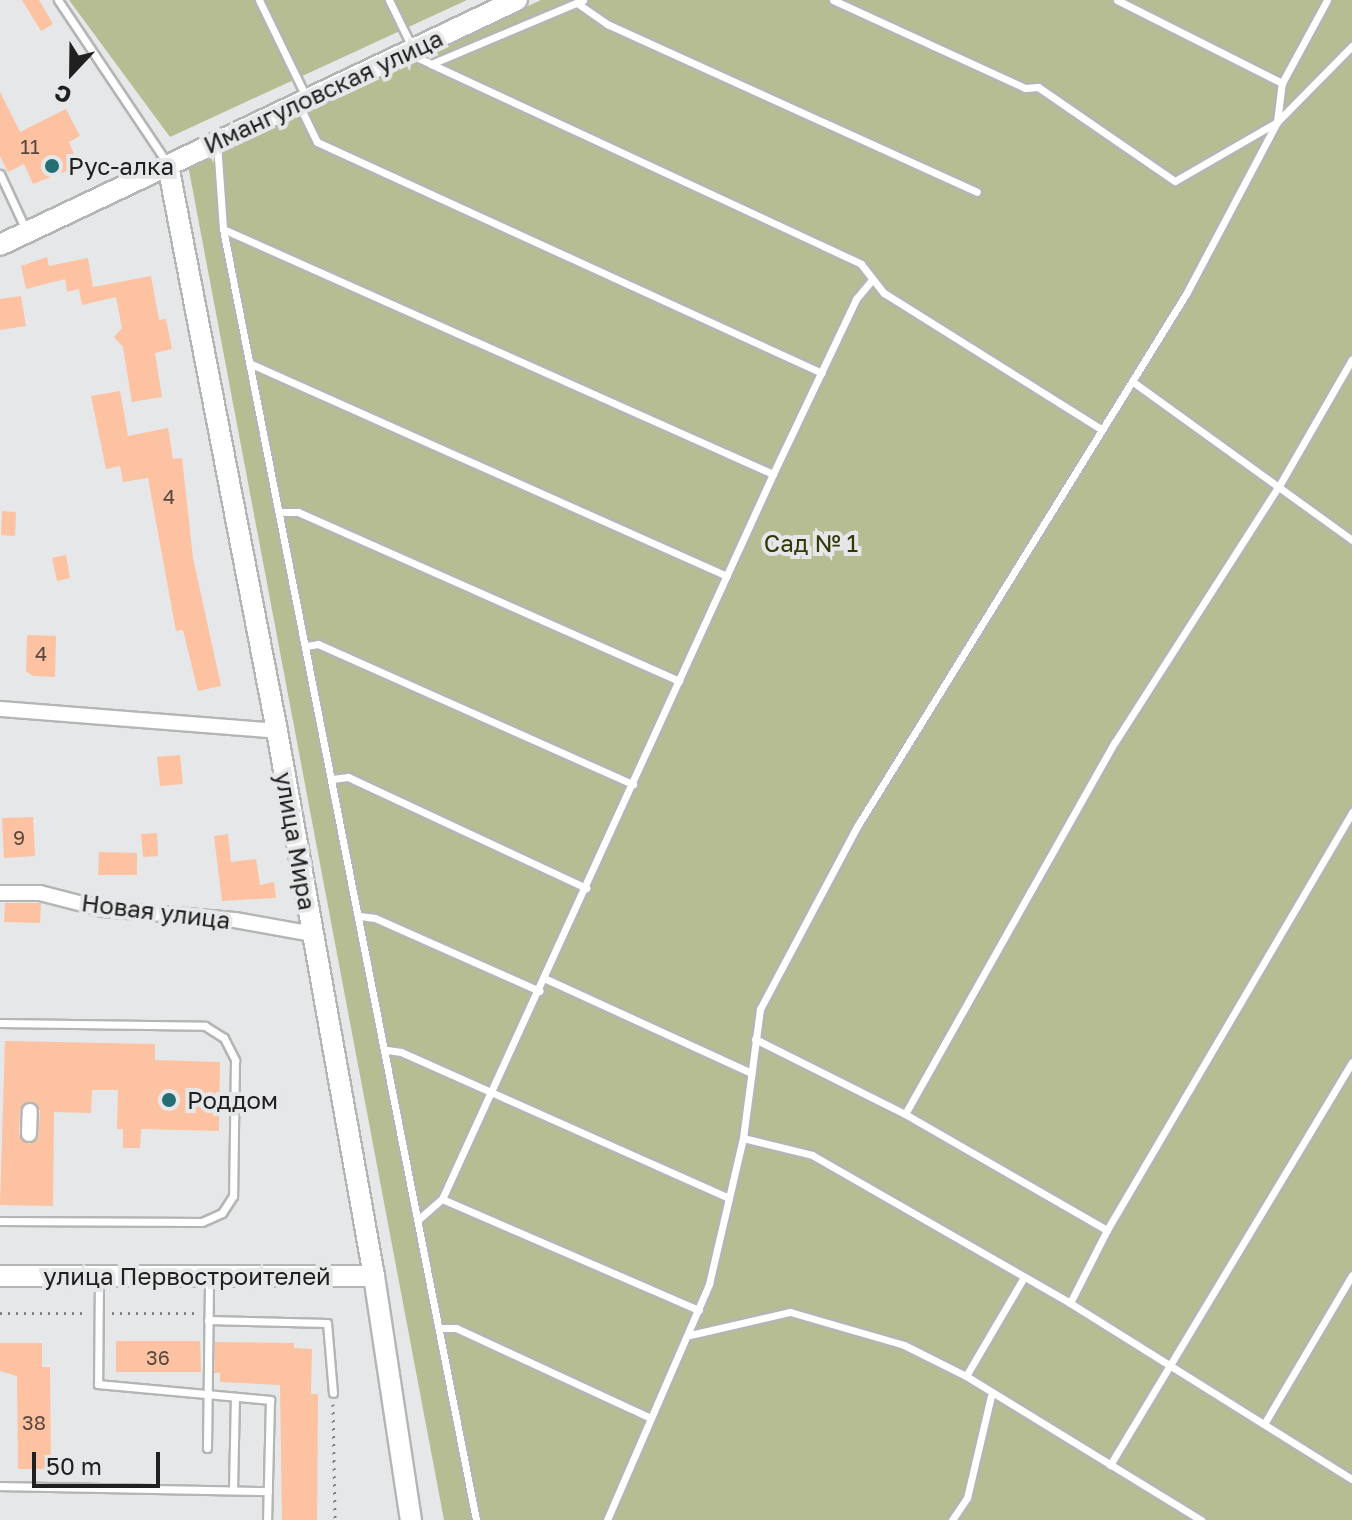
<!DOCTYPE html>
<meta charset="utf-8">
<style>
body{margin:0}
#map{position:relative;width:1352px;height:1520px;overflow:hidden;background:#e6e7e8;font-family:"Golos Text",sans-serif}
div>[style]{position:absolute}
.green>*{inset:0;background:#b6bd93}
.building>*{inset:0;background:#fdc2a1}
.path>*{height:3px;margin-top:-1.5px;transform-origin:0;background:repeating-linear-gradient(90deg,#818283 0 2px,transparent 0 8px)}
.roads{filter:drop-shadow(2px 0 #b4b5b5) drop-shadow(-2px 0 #b4b5b5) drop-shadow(0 2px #b4b5b5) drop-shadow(0 -2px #b4b5b5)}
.lane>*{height:7px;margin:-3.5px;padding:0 3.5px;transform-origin:3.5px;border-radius:3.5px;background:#fff}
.street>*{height:14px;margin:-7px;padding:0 7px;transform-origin:7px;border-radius:7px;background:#fff}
.secondary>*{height:20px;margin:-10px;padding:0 10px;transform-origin:10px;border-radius:10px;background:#fff}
.dots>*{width:22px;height:22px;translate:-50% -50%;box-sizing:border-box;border:4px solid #e6e7e8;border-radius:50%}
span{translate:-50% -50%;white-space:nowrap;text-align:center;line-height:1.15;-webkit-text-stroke:8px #e6e7e8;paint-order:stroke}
.number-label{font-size:20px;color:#574841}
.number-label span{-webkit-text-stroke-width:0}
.street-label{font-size:24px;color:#202021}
.poi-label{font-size:24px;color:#202021}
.left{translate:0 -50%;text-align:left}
.park-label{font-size:24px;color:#333809}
.north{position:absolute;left:32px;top:32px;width:80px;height:80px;-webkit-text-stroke:6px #e6e7e8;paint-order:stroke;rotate:202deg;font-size:22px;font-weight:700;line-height:32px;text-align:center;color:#202021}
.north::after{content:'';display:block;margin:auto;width:28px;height:36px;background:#202021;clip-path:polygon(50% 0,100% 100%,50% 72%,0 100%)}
.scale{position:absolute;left:32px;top:1452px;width:128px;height:36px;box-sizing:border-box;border:4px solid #202021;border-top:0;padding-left:10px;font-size:24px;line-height:28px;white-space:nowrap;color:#202021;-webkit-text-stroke:6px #e6e7e8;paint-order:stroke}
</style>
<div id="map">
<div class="green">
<div style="clip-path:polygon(69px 0,467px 0,170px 137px)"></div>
<div style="clip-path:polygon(541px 0,1352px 0,1352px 1520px,444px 1520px,188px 165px)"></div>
</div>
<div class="building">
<div style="clip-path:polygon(22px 0,39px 0,53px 24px,41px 31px)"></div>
<div style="clip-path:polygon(0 92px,20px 132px,66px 109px,80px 136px,69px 142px,79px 166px,33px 184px,24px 164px,8px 172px,0 156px)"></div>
<div style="clip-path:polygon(47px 257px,49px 266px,88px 258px,93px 287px,151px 276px,159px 320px,166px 319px,172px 349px,155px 353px,162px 397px,132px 402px,123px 347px,114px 337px,122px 328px,116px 297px,82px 305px,79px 289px,67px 292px,65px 279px,26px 289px,21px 266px)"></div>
<div style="clip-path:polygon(21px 296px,26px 326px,0 330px,0 299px)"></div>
<div style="clip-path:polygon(120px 391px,128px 436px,168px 428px,173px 459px,182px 458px,193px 558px,221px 686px,198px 691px,183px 630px,176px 631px,148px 478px,123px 482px,120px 466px,106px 469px,91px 396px)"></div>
<div style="clip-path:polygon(2px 511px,16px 512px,15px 536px,1px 535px)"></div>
<div style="clip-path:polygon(66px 555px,70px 578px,57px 581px,52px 558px)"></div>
<div style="clip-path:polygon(27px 635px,56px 636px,55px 677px,33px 676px,26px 671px)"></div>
<div style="clip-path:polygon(180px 755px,183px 784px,160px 786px,157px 757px)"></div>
<div style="clip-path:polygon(33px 817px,35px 856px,4px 858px,2px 818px)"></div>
<div style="clip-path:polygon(157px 833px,158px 856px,143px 857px,141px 834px)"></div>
<div style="clip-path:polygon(228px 834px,231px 862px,256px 859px,260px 885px,274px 882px,276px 898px,222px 901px,214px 836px)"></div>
<div style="clip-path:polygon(99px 852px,137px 853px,137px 875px,98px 875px)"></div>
<div style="clip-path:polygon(5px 903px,41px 903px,40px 923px,4px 922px)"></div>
<div style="clip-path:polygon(evenodd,5px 1041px,155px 1044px,155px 1060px,220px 1062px,219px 1131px,141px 1129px,140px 1148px,123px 1148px,123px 1129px,117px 1129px,118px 1090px,92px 1090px,91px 1113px,54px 1112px,53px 1206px,0 1205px,5px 1041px,26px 1102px,36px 1103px,40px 1111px,38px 1139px,29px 1144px,19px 1134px,20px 1110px,26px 1102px)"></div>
<div style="clip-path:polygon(116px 1341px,200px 1341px,201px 1372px,116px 1372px)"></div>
<div style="clip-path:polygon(215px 1342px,294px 1343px,294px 1348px,312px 1349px,311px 1394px,318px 1394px,317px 1520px,282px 1520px,280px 1385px,220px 1382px,220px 1373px,214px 1373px)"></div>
<div style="clip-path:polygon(0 1343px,42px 1343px,42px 1367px,50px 1367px,51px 1469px,18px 1469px,17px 1376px,0 1371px)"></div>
</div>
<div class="path">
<div style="left:0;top:1313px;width:88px"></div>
<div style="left:112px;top:1313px;width:84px"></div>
<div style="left:333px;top:1404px;width:116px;rotate:89deg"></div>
</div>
<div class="roads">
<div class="lane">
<div style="left:58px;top:0;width:196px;rotate:56.2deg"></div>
<div style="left:259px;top:0;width:110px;rotate:64.1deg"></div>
<div style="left:389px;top:0;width:52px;rotate:63.9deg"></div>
<div style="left:833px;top:0;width:211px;rotate:24.6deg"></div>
<div style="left:1025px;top:88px;width:13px;rotate:-4deg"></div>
<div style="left:1038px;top:87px;width:166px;rotate:34.5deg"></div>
<div style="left:1175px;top:181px;width:118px;rotate:-30deg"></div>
<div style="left:1277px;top:122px;width:39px;rotate:-83deg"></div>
<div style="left:1282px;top:83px;width:94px;rotate:-61.5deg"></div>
<div style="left:1117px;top:0;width:185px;rotate:26.7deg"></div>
<div style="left:577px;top:3px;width:37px;rotate:35deg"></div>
<div style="left:607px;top:24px;width:406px;rotate:24.4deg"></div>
<div style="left:412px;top:55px;width:21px;rotate:25deg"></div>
<div style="left:431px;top:64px;width:165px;rotate:-22.8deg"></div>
<div style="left:431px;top:64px;width:474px;rotate:24.9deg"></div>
<div style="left:861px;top:264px;width:37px;rotate:52deg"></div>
<div style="left:884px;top:293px;width:257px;rotate:32.1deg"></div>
<div style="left:299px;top:105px;width:41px;rotate:64.1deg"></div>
<div style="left:317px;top:142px;width:555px;rotate:24.58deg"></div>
<div style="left:217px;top:143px;width:86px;rotate:86deg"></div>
<div style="left:223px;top:229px;width:1316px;rotate:78.91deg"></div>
<div style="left:0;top:174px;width:62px;rotate:65.1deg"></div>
<div style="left:223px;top:229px;width:602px;rotate:24.01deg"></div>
<div style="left:249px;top:363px;width:523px;rotate:24.02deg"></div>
<div style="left:1133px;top:382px;width:270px;rotate:35.8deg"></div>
<div style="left:279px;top:512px;width:19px"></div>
<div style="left:298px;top:512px;width:417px;rotate:23.9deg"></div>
<div style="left:306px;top:646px;width:12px;rotate:-9deg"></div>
<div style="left:318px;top:644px;width:345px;rotate:24deg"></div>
<div style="left:332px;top:779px;width:16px;rotate:-7deg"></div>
<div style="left:348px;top:777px;width:263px;rotate:25deg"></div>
<div style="left:360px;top:916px;width:15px;rotate:8deg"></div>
<div style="left:375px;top:918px;width:180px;rotate:23.9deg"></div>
<div style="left:546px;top:979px;width:226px;rotate:24.6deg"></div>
<div style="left:0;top:1023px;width:205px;rotate:0.8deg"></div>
<div style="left:205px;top:1026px;width:22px;rotate:32deg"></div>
<div style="left:224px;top:1038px;width:25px;rotate:63deg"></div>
<div style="left:235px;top:1060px;width:136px;rotate:90.8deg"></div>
<div style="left:233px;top:1196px;width:20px;rotate:123deg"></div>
<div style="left:222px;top:1213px;width:22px;rotate:156deg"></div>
<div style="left:202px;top:1222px;width:202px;rotate:-179.7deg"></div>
<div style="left:755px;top:1039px;width:168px;rotate:26.6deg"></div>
<div style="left:905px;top:1114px;width:233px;rotate:29.9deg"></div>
<div style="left:387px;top:1050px;width:14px;rotate:8deg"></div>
<div style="left:401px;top:1052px;width:359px;rotate:24deg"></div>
<div style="left:905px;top:1114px;width:427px;rotate:-60.6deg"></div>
<div style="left:1115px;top:742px;width:304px;rotate:-57.4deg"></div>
<div style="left:1279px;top:486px;width:146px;rotate:-60.1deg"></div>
<div style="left:743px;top:1138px;width:71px;rotate:13.8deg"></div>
<div style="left:812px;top:1155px;width:297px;rotate:29.8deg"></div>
<div style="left:1070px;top:1303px;width:332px;rotate:32deg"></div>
<div style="left:442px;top:1199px;width:280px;rotate:23.4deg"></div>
<div style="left:420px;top:1218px;width:29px;rotate:-41deg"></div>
<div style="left:442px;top:1199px;width:797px;rotate:-65.46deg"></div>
<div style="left:773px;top:474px;width:194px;rotate:-64.6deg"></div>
<div style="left:856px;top:299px;width:26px;rotate:-50deg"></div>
<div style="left:99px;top:1279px;width:105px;rotate:90.5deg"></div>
<div style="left:98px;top:1384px;width:173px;rotate:5.3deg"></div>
<div style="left:270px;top:1400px;width:120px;rotate:91.4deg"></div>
<div style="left:1070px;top:1303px;width:82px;rotate:-63.1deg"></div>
<div style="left:1107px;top:1230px;width:485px;rotate:-59.6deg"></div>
<div style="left:208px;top:1320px;width:119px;rotate:1.4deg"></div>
<div style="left:327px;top:1323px;width:70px;rotate:85.1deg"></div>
<div style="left:440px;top:1328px;width:16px"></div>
<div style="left:456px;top:1328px;width:213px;rotate:24.8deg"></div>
<div style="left:690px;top:1335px;width:103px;rotate:-13deg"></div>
<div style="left:790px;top:1312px;width:119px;rotate:16.1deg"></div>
<div style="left:904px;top:1345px;width:69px;rotate:26.6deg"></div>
<div style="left:966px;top:1376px;width:276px;rotate:31.5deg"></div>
<div style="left:966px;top:1376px;width:115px;rotate:-59.6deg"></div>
<div style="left:1264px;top:1424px;width:173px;rotate:-59.4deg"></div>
<div style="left:207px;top:1448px;width:169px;rotate:-89.3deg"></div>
<div style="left:1110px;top:1465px;width:470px;rotate:-59deg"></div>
<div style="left:0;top:1486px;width:268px;rotate:1.1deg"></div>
<div style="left:233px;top:1490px;width:92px;rotate:-88.8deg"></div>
<div style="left:607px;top:1520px;width:257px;rotate:-66.6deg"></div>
<div style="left:709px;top:1284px;width:150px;rotate:-76.9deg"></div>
<div style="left:743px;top:1138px;width:130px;rotate:-82.5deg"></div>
<div style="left:760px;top:1009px;width:208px;rotate:-62deg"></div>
<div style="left:858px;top:825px;width:624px;rotate:-58.3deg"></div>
<div style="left:1186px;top:294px;width:195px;rotate:-62.1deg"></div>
<div style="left:1277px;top:122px;width:107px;rotate:-45.4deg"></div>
<div style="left:952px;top:1520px;width:27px;rotate:-56deg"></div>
<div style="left:967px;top:1498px;width:105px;rotate:-76.8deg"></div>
</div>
<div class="street">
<div style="left:0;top:709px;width:278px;rotate:4.5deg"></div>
<div style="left:0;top:893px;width:40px"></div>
<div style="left:40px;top:893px;width:64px;rotate:14.5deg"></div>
<div style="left:102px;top:909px;width:133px;rotate:4.7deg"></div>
<div style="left:235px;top:920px;width:79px;rotate:10.2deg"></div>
<div style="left:29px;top:1134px;width:23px;rotate:-88deg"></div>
</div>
<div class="secondary">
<div style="left:168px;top:165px;width:576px;rotate:79.1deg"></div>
<div style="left:277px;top:731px;width:554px;rotate:79.91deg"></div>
<div style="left:374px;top:1276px;width:247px;rotate:81.4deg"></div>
<div style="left:0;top:245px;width:572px;rotate:-25.36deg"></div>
<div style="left:0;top:1276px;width:374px"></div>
</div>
</div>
<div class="dots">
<div style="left:52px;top:166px;background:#246f74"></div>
<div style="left:169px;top:1100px;background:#246f74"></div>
</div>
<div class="number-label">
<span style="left:30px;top:146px">11</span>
<span style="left:169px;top:496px">4</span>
<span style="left:41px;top:653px">4</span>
<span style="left:19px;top:837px">9</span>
<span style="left:158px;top:1357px">36</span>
<span style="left:34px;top:1422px">38</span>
</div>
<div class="street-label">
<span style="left:323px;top:91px;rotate:-25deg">Имангуловская улица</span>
<span style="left:296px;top:841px;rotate:80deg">улица Мира</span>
<span style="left:156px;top:911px;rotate:7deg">Новая улица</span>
<span style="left:187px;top:1276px">улица Первостроителей</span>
</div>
<div class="poi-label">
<span class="left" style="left:68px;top:166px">Рус-алка</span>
<span class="left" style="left:187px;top:1100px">Роддом</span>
</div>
<div class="park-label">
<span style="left:811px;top:543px">Сад № 1</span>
</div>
<div class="north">С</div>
<div class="scale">50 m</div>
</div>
